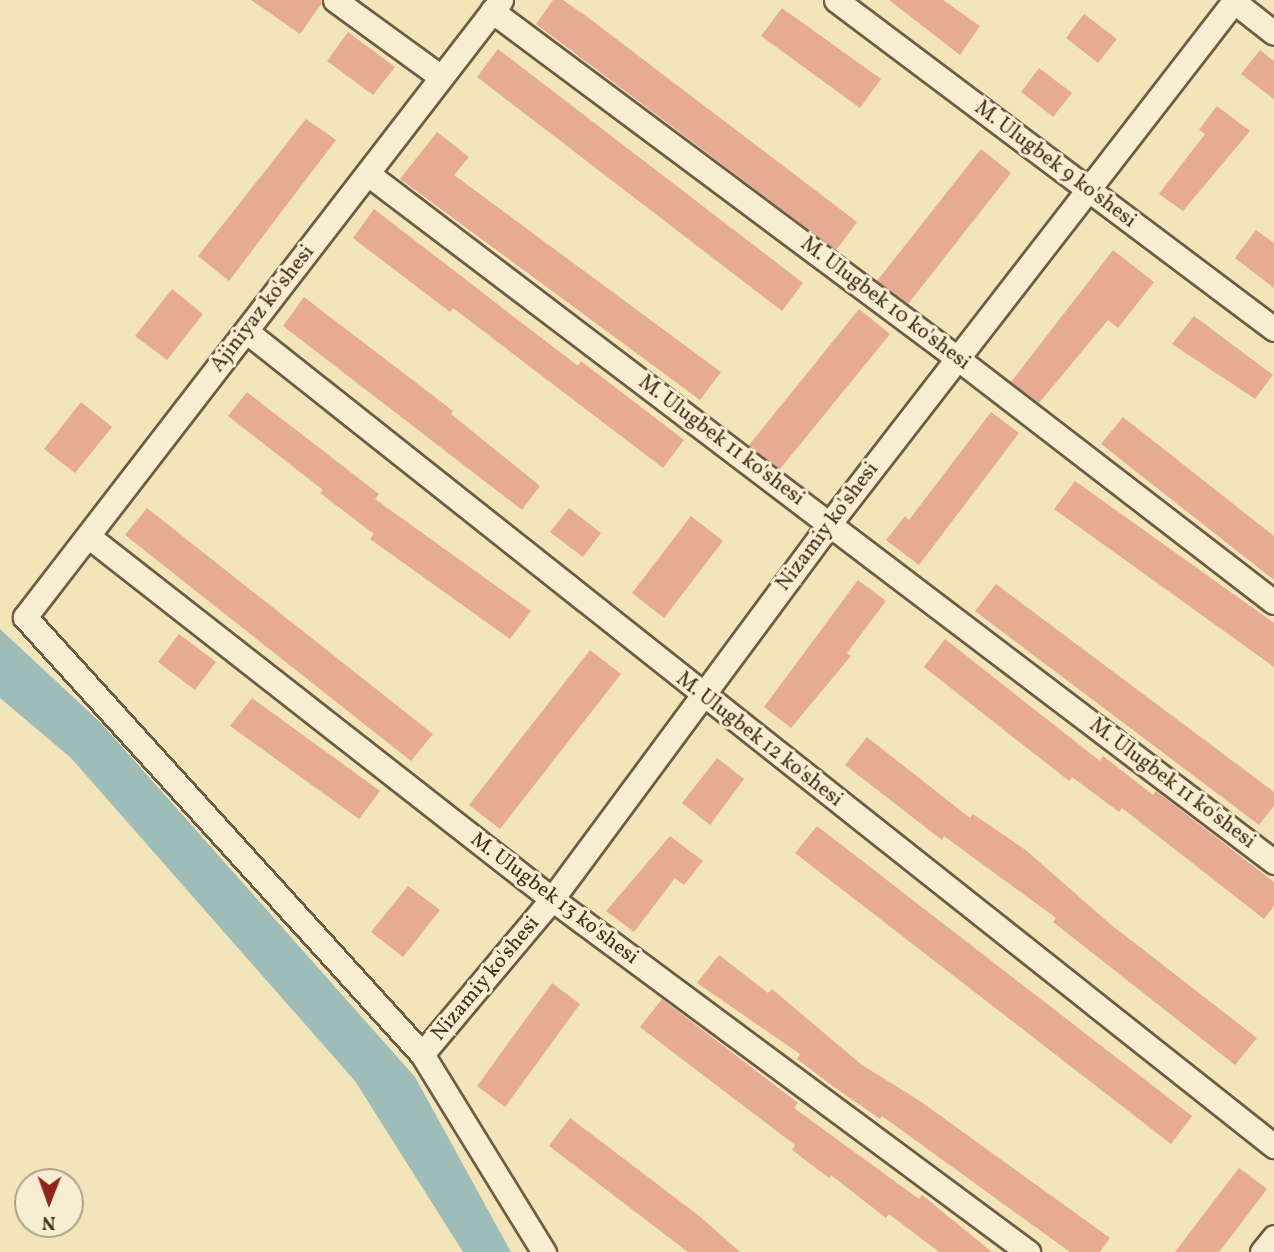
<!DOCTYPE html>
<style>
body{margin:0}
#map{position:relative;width:1274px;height:1252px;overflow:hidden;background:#f3e5ba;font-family:Vollkorn,serif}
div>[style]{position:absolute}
.water>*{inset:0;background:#9ebdb9}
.building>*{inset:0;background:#e7ab93}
.roads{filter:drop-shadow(2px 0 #6e5c43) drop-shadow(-2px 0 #6e5c43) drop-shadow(0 2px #6e5c43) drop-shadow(0 -2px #6e5c43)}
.minor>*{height:23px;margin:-11.5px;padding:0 11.5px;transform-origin:11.5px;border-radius:11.5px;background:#f7eed2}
span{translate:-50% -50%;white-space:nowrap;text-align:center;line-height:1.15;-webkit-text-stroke:6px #f7eed2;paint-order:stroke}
.street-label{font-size:21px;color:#412e1b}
.north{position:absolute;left:14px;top:1168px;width:70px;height:70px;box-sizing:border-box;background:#f7eed2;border:2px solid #aea189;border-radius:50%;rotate:181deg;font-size:19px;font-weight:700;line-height:28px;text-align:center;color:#412e1b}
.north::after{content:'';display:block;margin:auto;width:24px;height:32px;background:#8f2418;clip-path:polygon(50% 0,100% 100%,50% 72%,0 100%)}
</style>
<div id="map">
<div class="water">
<div style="clip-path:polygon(0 629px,100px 722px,415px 1077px,511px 1252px,463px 1252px,355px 1081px,71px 758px,0 698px)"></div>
</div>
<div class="building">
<div style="clip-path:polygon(251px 0,321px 0,322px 3px,300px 34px)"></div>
<div style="clip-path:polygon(553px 0,563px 0,586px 16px,857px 222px,836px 250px,536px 24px)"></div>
<div style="clip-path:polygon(889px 0,943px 0,980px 26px,960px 55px)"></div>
<div style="clip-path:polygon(782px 8px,881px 79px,860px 108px,761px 36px)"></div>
<div style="clip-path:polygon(1084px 14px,1117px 39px,1098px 63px,1066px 38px)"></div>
<div style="clip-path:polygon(348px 32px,395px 67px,373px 95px,327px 61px)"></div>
<div style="clip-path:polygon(498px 49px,803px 283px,782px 311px,477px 77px)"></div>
<div style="clip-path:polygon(1260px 50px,1274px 61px,1274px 99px,1241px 74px)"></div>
<div style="clip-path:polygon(1039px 68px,1072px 93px,1053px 117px,1021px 92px)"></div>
<div style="clip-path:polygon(1217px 106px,1250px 131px,1183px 211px,1159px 194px,1205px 134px,1199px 130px)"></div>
<div style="clip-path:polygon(306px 119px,336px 140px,229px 281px,198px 256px)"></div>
<div style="clip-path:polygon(437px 132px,469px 157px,454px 175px,721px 372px,700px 400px,400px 179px)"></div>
<div style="clip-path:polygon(981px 149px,1011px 173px,908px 304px,877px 281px)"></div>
<div style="clip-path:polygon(374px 209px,578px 366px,581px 361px,684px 440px,663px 468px,453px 308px,450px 312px,353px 238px)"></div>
<div style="clip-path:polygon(1256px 230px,1274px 243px,1274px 288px,1235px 258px)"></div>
<div style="clip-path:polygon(1113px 250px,1154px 282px,1118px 328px,1108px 320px,1039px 403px,1011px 382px)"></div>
<div style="clip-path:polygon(172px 289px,203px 314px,167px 360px,135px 336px)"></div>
<div style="clip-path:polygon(304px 297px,453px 411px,451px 414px,540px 486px,522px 510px,283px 326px)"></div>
<div style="clip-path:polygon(859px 309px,890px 334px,780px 469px,749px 445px)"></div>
<div style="clip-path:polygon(1194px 316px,1273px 375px,1255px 399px,1172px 344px)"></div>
<div style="clip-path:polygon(247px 392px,379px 494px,375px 499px,531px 611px,510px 639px,370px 539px,374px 534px,320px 493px,323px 490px,228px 416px)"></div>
<div style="clip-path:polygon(81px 402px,112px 427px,75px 473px,44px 449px)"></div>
<div style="clip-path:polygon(991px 412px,1019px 433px,919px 565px,886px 540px,905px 516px,909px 520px)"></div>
<div style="clip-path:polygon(1123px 417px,1274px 536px,1274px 580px,1101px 444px)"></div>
<div style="clip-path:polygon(1075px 481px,1274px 623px,1274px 667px,1054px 509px)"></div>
<div style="clip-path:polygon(147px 508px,433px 734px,411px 761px,125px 535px)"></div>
<div style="clip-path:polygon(569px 508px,601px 533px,583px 557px,550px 532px)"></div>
<div style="clip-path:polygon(691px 516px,723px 541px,664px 618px,632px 593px)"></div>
<div style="clip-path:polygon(858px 580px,886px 601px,847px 653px,851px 656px,791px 728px,764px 707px)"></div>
<div style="clip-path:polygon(996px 584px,1274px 792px,1274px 806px,1259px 825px,975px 611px)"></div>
<div style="clip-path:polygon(179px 634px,216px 662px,195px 690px,158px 662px)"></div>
<div style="clip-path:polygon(945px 639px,1100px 761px,1103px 756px,1153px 795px,1156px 791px,1274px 882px,1274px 906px,1264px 919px,1122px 808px,1119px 812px,1072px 777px,1069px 781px,924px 667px)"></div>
<div style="clip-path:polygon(590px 650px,621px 674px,500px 829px,469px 805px)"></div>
<div style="clip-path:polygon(252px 698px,380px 791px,359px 819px,230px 726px)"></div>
<div style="clip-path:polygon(867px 737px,970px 818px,973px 814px,1027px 851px,1110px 924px,1257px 1038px,1235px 1065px,1053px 922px,1056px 918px,944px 836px,942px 840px,845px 765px)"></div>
<div style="clip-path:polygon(717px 758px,744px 779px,710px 825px,682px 803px)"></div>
<div style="clip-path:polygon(817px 826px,1192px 1116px,1171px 1144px,795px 853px)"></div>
<div style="clip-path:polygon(670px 836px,703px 861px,684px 885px,675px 878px,634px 932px,606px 911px)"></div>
<div style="clip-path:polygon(408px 886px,440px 910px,403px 957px,371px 932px)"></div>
<div style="clip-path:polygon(719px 955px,768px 993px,772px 989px,862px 1065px,920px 1101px,1110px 1238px,1100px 1252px,1070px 1252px,882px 1116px,880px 1119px,834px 1087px,797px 1059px,800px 1054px,697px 983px)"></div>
<div style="clip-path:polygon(552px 983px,580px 1004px,505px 1107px,477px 1086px)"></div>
<div style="clip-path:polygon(662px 999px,798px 1103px,794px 1108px,919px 1199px,922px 1195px,992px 1252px,939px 1252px,889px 1214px,886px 1218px,831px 1175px,829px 1178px,792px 1150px,795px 1145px,640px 1027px)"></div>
<div style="clip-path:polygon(570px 1118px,698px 1215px,740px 1252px,688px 1252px,549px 1146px)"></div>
<div style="clip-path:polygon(1239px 1168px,1267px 1189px,1233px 1234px,1219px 1252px,1175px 1252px)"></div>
</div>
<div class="roads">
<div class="minor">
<div style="left:335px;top:0;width:131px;rotate:36deg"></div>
<div style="left:501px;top:0;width:779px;rotate:127.65deg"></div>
<div style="left:25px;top:617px;width:590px;rotate:47.75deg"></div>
<div style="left:422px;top:1054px;width:233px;rotate:58.4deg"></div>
<div style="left:836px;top:0;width:548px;rotate:36.91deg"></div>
<div style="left:1232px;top:0;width:53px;rotate:38.2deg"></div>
<div style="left:492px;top:11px;width:580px;rotate:36.73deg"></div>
<div style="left:957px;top:358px;width:400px;rotate:37.6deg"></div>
<div style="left:368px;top:174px;width:1138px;rotate:37.21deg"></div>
<div style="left:246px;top:331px;width:1312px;rotate:38.41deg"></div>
<div style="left:88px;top:536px;width:589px;rotate:38.04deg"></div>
<div style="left:552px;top:899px;width:593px;rotate:36.56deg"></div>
<div style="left:422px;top:1054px;width:202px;rotate:-50deg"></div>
<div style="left:552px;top:899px;width:468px;rotate:-53.5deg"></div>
<div style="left:830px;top:523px;width:661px;rotate:-52.25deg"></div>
<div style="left:1262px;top:1252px;width:19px;rotate:-51deg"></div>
</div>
</div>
<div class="street-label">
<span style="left:1055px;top:165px;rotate:37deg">M. Ulugbek 9 ko'shesi</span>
<span style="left:885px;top:304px;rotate:37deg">M. Ulugbek 10 ko'shesi</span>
<span style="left:263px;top:309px;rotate:-52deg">Ajiniyaz ko'shesi</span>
<span style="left:721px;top:441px;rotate:37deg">M. Ulugbek 11 ko'shesi</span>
<span style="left:828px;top:527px;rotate:-53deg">Nizamiy ko'shesi</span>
<span style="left:759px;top:740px;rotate:38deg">M. Ulugbek 12 ko'shesi</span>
<span style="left:1172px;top:784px;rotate:37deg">M. Ulugbek 11 ko'shesi</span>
<span style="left:554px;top:899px;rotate:37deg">M. Ulugbek 13 ko'shesi</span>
<span style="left:486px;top:979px;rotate:-50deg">Nizamiy ko'shesi</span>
</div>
<div class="north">N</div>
</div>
